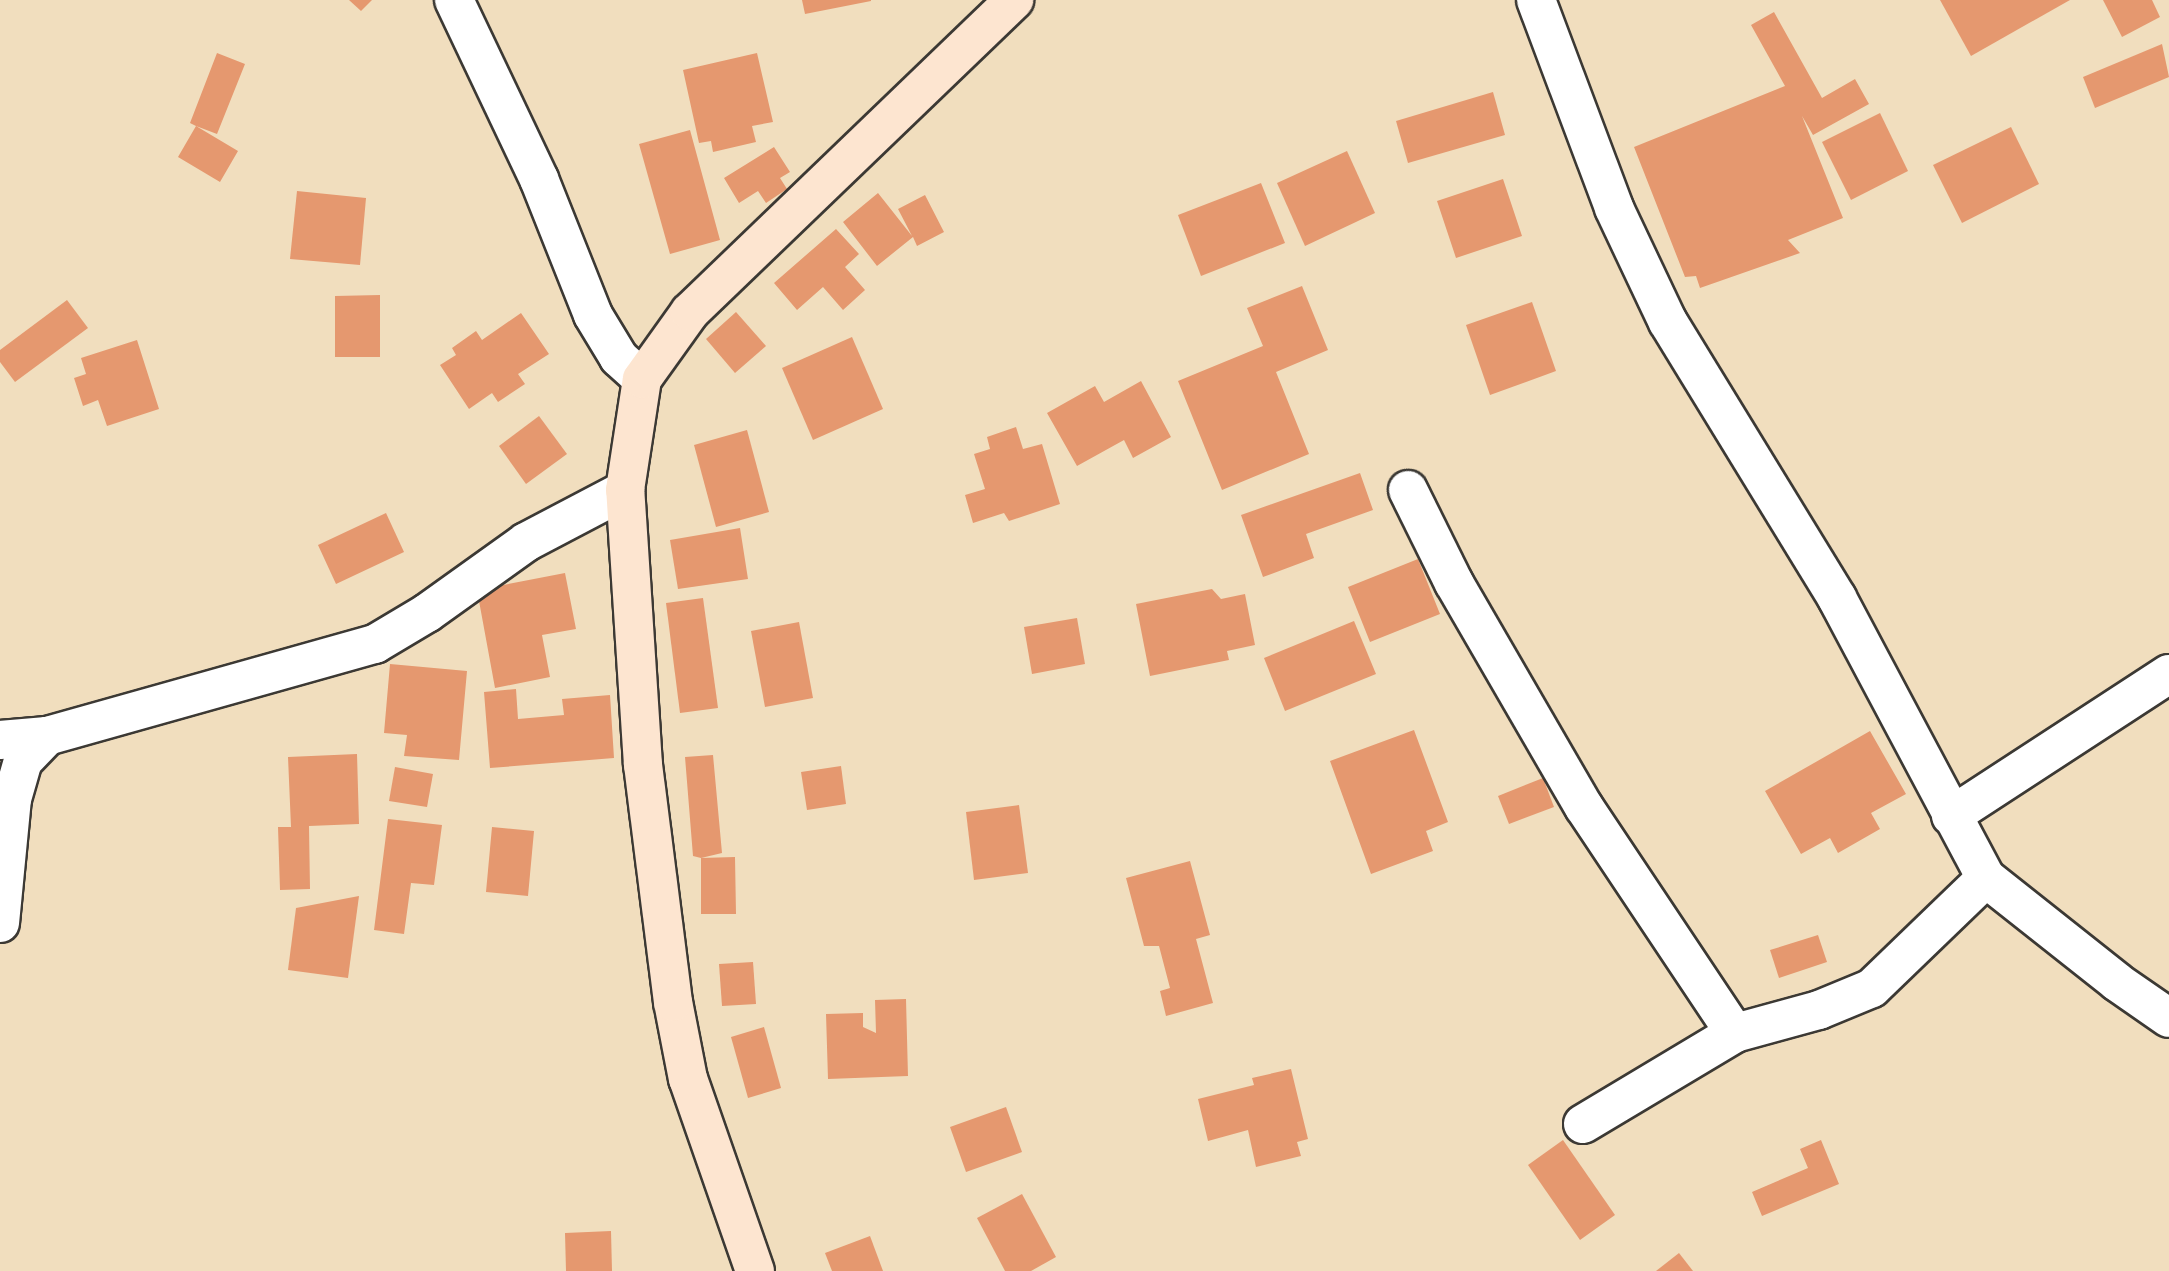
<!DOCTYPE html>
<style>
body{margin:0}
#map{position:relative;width:2169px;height:1271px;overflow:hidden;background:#f1debe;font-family:"Balsamiq Sans",sans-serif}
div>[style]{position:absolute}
.building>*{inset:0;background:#e5986f}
.roads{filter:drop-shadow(2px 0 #3c3934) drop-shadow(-2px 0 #3c3934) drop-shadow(0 2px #3c3934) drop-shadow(0 -2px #3c3934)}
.street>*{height:38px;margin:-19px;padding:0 19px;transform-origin:19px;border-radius:19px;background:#fff}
.secondary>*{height:38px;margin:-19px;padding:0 19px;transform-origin:19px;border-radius:19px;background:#fde5d0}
span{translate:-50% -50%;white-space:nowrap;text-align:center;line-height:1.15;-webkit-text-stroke:7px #fcf5e5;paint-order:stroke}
</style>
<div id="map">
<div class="building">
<div style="clip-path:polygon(349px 0,372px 0,361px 11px)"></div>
<div style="clip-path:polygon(802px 0,871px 0,871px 1px,805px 14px)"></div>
<div style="clip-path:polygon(1940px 0,2070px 0,1971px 56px)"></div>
<div style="clip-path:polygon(2103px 0,2152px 0,2160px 17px,2122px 37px)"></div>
<div style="clip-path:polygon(1774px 12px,1822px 98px,1855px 79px,1869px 104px,1813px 135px,1802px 116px,1843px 218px,1788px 240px,1800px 253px,1700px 288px,1696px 276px,1685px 277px,1634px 147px,1785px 86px,1751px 25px)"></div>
<div style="clip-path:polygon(2162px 44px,2169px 77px,2095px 108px,2083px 77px)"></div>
<div style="clip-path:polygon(217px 53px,245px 64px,217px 134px,196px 126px,238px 151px,220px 182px,178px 157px,196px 126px,190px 123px)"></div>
<div style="clip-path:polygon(757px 53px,773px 122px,752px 126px,756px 142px,713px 152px,711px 141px,699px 143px,683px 70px)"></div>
<div style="clip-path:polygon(1493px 92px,1505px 135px,1408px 163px,1396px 121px)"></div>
<div style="clip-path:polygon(1880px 113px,1908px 171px,1851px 200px,1822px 142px)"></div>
<div style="clip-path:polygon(2011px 127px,2039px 184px,1962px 223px,1933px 165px)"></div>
<div style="clip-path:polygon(690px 130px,720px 240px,670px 254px,639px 144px)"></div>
<div style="clip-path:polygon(774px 147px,790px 172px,780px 178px,787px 189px,766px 203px,758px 191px,739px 203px,724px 178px)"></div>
<div style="clip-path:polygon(1347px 151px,1375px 213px,1305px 246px,1277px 183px)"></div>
<div style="clip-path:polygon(1503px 179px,1522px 236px,1456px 258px,1437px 201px)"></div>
<div style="clip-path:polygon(1261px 183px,1285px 243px,1201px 276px,1178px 215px)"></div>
<div style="clip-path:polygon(297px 191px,366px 198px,360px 265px,290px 259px)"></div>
<div style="clip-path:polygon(878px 193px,912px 236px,898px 209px,925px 195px,944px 232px,917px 246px,913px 237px,877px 266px,843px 222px)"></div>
<div style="clip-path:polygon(836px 229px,859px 254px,845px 267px,865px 290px,843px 310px,823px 287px,797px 310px,774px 283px)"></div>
<div style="clip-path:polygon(1302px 286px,1328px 350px,1276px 372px,1309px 454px,1222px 490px,1178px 381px,1263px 346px,1247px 308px)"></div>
<div style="clip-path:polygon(380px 295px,380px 357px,335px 357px,335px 296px)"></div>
<div style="clip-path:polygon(67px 300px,88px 328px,15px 382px,0 362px,0 350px)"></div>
<div style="clip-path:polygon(1532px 302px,1556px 371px,1490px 395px,1466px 325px)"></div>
<div style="clip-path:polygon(736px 312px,766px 346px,735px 373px,706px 339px)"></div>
<div style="clip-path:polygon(521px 313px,549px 354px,518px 374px,525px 384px,498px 402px,492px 393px,469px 409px,440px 365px,456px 355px,452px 348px,476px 331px,482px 340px)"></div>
<div style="clip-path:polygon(852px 337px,883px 409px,813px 440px,782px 368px)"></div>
<div style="clip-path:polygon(137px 340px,159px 409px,107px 426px,98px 400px,83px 406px,74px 378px,86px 374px,81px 358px)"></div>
<div style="clip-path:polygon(1141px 381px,1171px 437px,1133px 458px,1124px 440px,1077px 466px,1047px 413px,1095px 386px,1104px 402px)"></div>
<div style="clip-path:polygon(539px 416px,567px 454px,526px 484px,499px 446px)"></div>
<div style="clip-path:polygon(1016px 427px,1023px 449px,1042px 444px,1060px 504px,1009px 521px,1004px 513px,973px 523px,965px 495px,985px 489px,974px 454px,990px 449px,987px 437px)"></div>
<div style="clip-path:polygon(747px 430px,769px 512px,716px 527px,694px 445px)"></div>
<div style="clip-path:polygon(1360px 473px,1373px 510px,1306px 534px,1314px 558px,1263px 577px,1241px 515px)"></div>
<div style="clip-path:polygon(386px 513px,404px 552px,336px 584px,318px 545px)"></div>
<div style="clip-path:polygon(740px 528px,748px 579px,678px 589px,670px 540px)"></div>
<div style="clip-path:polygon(1418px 559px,1440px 614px,1370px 642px,1348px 587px)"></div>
<div style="clip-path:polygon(565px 573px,576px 629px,542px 635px,550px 677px,495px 688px,477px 590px)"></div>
<div style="clip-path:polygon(1212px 589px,1221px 599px,1245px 594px,1255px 645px,1227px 651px,1229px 660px,1150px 676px,1136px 604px)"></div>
<div style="clip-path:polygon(703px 598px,718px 708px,680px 713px,666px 603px)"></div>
<div style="clip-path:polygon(1077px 618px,1085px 664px,1032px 674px,1024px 627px)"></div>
<div style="clip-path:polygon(1354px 621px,1376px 674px,1285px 711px,1264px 658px)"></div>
<div style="clip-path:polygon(799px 622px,813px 698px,765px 707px,751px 631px)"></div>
<div style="clip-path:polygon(390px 664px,467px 671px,459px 760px,404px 756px,407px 735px,384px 733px)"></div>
<div style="clip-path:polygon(516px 689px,518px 719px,564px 715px,562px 699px,610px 695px,614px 758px,490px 768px,484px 692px)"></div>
<div style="clip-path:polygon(1414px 730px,1448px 822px,1426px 831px,1433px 851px,1371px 874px,1330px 761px)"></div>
<div style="clip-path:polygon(1870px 731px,1906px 794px,1871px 813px,1880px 829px,1838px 853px,1830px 838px,1801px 854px,1765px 791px)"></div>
<div style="clip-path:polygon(357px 754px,359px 824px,309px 826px,310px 889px,280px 890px,278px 827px,291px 827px,288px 757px)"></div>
<div style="clip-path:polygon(713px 755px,722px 853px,701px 858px,735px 857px,736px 914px,701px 914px,701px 858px,693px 856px,685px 757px)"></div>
<div style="clip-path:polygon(841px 766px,846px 804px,807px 810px,801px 772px)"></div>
<div style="clip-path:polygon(395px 767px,433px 774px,427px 807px,389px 801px)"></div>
<div style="clip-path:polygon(1543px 778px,1554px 807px,1509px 824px,1498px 796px)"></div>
<div style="clip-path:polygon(1019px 805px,1028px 873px,974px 880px,966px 812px)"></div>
<div style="clip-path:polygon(388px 819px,442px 825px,434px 885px,411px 883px,404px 934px,374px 930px)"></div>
<div style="clip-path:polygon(492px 827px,534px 831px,528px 896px,486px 892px)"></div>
<div style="clip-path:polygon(1190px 861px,1210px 935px,1196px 939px,1213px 1003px,1166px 1016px,1160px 991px,1170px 988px,1159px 946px,1144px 946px,1126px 878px)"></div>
<div style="clip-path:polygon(359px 896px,348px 978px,288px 970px,296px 908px)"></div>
<div style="clip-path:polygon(1818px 935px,1827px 962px,1779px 978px,1770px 950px)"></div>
<div style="clip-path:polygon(753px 962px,756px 1004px,722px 1006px,719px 964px)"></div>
<div style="clip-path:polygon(906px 999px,908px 1076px,828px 1079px,826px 1014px,863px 1013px,863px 1027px,876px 1033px,875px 1000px)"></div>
<div style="clip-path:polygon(764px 1027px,781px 1088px,748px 1098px,731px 1037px)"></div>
<div style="clip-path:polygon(1291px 1069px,1308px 1139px,1297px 1142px,1301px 1156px,1256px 1167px,1248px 1130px,1208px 1141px,1198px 1099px,1254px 1085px,1252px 1078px)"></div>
<div style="clip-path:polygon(1006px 1107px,1022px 1152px,966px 1172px,950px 1127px)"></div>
<div style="clip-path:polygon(1563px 1140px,1615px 1215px,1580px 1240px,1528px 1165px)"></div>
<div style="clip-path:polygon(1821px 1140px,1839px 1184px,1762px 1216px,1752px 1192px,1808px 1168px,1800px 1149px)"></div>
<div style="clip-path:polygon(1022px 1194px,1056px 1257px,1031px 1271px,1005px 1271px,977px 1218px)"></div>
<div style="clip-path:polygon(611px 1231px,612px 1271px,566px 1271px,565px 1233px)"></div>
<div style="clip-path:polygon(870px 1236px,883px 1271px,832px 1271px,825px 1253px)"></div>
<div style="clip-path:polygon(1679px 1253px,1693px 1271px,1656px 1271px)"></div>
</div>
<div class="roads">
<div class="street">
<div style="left:454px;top:0;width:198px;rotate:64.6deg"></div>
<div style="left:539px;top:179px;width:146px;rotate:68.3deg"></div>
<div style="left:593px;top:315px;width:50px;rotate:58.8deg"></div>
<div style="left:619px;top:358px;width:31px;rotate:42deg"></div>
<div style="left:1536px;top:0;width:222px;rotate:69.4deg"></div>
<div style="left:1614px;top:208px;width:126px;rotate:64.7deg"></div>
<div style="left:1668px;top:322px;width:324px;rotate:58.5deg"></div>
<div style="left:1837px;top:598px;width:317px;rotate:62deg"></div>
<div style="left:1986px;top:878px;width:167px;rotate:38.4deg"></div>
<div style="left:2117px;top:982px;width:63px;rotate:34.7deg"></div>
<div style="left:1408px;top:490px;width:104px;rotate:63.7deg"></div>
<div style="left:1454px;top:583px;width:259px;rotate:59.9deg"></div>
<div style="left:1584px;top:807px;width:272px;rotate:56.3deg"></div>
<div style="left:0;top:740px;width:47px;rotate:-4.9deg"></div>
<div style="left:47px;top:736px;width:341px;rotate:-15.7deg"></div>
<div style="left:375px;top:644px;width:61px;rotate:-30.8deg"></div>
<div style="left:427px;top:613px;width:122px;rotate:-35.6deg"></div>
<div style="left:526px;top:542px;width:112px;rotate:-27.7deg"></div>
<div style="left:1951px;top:816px;width:260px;rotate:-33.1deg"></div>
<div style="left:0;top:923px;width:125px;rotate:-84.5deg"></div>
<div style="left:12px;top:799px;width:40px;rotate:-74deg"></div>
<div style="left:23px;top:761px;width:35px;rotate:-46deg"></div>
<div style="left:1583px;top:1124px;width:177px;rotate:-30.9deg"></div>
<div style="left:1735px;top:1033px;width:87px;rotate:-15.3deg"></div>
<div style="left:1819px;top:1010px;width:57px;rotate:-22.5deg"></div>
<div style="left:1872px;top:988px;width:158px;rotate:-44deg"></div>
</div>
<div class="secondary">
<div style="left:755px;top:1271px;width:203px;rotate:-109.2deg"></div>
<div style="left:688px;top:1079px;width:78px;rotate:-101deg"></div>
<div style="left:673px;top:1002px;width:239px;rotate:-97.2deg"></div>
<div style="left:643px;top:765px;width:276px;rotate:-93.7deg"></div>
<div style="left:625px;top:490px;width:112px;rotate:-81.3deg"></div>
<div style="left:642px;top:379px;width:82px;rotate:-54.4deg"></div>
<div style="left:690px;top:312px;width:450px;rotate:-43.9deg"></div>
</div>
</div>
</div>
